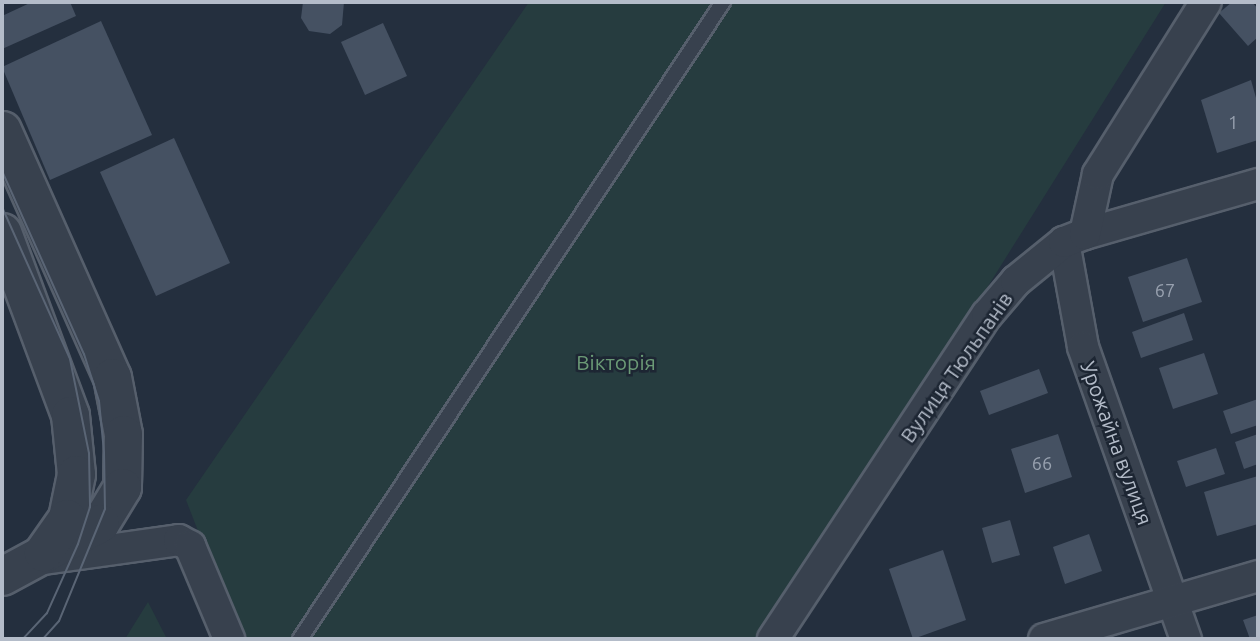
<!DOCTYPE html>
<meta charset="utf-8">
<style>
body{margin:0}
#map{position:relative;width:1260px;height:641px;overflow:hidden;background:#242f3e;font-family:Ubuntu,sans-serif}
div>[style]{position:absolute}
.green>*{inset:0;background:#263c3f}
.building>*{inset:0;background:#455162}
.roads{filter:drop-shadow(2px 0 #565f6c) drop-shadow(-2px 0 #565f6c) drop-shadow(0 2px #565f6c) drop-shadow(0 -2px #565f6c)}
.service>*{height:14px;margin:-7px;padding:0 7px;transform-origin:7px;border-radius:7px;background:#38414e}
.minor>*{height:30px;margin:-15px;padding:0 15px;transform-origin:15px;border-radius:15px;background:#38414e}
.tertiary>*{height:37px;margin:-18.5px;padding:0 18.5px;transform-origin:18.5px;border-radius:18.5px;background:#38414e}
.tram>*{height:2px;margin:-1px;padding:0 1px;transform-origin:1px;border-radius:1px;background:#5a6575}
span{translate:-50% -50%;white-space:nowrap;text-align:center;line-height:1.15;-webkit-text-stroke:5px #1d2633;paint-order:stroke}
.number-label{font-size:18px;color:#98a1af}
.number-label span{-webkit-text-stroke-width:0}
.park-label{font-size:21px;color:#6b9a76}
.street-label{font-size:21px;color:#b4bcc9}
.frame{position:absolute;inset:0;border:4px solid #b4bcc9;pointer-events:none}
</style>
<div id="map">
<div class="green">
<div style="clip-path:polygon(529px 2px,1166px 2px,767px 639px,240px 639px,186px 500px)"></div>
<div style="clip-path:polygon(148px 602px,167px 639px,125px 639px)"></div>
</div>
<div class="building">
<div style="clip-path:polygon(32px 2px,70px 2px,76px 16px,2px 49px,2px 16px)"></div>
<div style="clip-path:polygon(303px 2px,344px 2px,342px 25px,330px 34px,309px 31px,301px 18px)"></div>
<div style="clip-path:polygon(1232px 2px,1252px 2px,1258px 9px,1258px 37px,1248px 46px,1219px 13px)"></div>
<div style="clip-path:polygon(101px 21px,152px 135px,50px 180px,2px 67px)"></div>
<div style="clip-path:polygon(383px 23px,407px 76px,365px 95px,341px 42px)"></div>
<div style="clip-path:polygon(1251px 80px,1258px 105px,1258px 140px,1217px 153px,1201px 100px)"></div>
<div style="clip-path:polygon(174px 138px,230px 263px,156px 296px,100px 172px)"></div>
<div style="clip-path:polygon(1187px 258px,1202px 302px,1143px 322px,1128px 277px)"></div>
<div style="clip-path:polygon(1184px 313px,1193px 340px,1141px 358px,1132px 332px)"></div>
<div style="clip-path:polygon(1204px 353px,1218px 394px,1173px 409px,1159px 368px)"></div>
<div style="clip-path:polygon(1039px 369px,1048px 393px,989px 415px,980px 391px)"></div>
<div style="clip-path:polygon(1258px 399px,1258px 425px,1231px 434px,1223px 411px)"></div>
<div style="clip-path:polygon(1058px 434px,1072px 477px,1025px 493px,1011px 449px)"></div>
<div style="clip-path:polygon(1258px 434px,1258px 464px,1244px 469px,1235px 442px)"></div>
<div style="clip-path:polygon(1216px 448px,1225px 474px,1186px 487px,1177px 461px)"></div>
<div style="clip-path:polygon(1258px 476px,1258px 524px,1217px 536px,1204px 492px)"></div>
<div style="clip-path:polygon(1010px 520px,1020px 555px,992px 563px,982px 528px)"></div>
<div style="clip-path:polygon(1089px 534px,1102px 571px,1065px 584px,1053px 547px)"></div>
<div style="clip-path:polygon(943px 550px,966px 620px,913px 639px,889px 569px)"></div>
<div style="clip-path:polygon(1258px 615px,1258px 639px,1250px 639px,1243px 620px)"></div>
</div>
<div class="roads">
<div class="service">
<div style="left:300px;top:639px;width:765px;rotate:-56.41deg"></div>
</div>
<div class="minor">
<div style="left:1085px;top:234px;width:180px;rotate:-16.1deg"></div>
<div style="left:1064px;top:242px;width:107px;rotate:79.7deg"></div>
<div style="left:1083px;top:347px;width:310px;rotate:70.6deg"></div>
<div style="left:44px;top:559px;width:136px;rotate:-8deg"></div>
<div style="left:179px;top:540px;width:13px;rotate:29deg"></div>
<div style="left:190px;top:546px;width:101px;rotate:67.2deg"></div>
<div style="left:773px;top:639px;width:388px;rotate:-56.6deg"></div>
<div style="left:987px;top:315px;width:45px;rotate:-49.5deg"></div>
<div style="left:1016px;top:281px;width:62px;rotate:-39.1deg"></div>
<div style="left:1064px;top:242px;width:22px;rotate:-21deg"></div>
<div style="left:1085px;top:234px;width:61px;rotate:-77.8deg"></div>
<div style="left:1098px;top:174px;width:203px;rotate:-57.9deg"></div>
<div style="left:1044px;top:639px;width:223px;rotate:-16.4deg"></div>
</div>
<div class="tertiary">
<div style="left:2px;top:130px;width:270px;rotate:66deg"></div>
<div style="left:112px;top:377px;width:58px;rotate:79.1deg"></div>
<div style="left:123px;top:434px;width:53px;rotate:91.1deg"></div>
<div style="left:122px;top:487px;width:42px;rotate:121.4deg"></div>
<div style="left:100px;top:523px;width:111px;rotate:151.6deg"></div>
<div style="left:2px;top:232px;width:195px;rotate:69.6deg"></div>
<div style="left:70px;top:415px;width:59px;rotate:84.2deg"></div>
<div style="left:76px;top:474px;width:45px;rotate:101.6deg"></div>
<div style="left:67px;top:518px;width:42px;rotate:125.2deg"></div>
</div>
</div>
<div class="tram">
<div style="left:2px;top:171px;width:201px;rotate:65.9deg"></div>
<div style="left:84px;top:354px;width:49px;rotate:72.3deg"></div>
<div style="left:99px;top:401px;width:51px;rotate:84.4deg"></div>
<div style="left:104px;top:452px;width:57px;rotate:89deg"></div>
<div style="left:105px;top:509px;width:121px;rotate:112.3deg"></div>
<div style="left:59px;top:621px;width:24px;rotate:132deg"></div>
<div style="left:2px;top:207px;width:167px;rotate:65.9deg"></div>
<div style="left:70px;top:359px;width:96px;rotate:78.6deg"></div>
<div style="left:89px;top:453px;width:54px;rotate:88.9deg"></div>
<div style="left:90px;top:507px;width:39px;rotate:108deg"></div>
<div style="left:78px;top:544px;width:76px;rotate:114.2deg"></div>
<div style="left:47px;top:613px;width:35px;rotate:133deg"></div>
</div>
<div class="number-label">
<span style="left:1233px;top:122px">1</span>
<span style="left:1165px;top:290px">67</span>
<span style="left:1042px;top:463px">66</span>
</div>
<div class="park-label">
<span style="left:616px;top:362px">Вікторія</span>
</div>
<div class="street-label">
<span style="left:956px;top:367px;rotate:-55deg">Вулиця Тюльпанів</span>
<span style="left:1117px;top:443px;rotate:70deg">Урожайна вулиця</span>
</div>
<div class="frame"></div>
</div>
